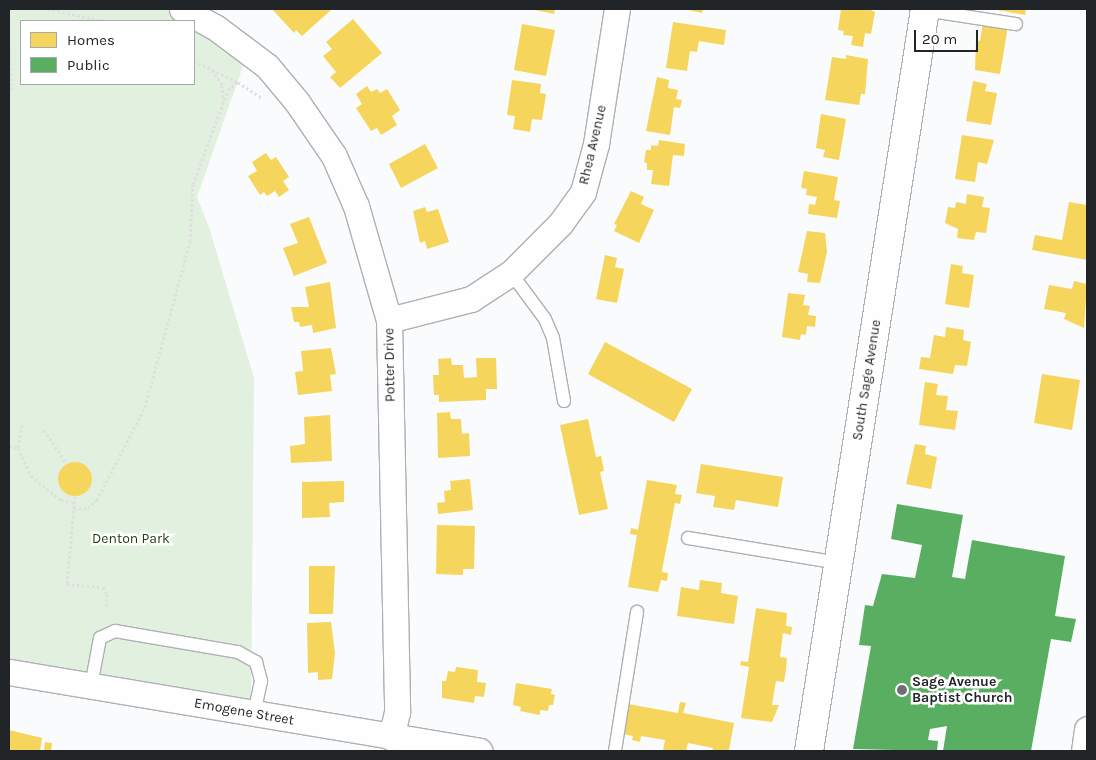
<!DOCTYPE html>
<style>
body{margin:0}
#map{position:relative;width:1096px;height:760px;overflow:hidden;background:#f9fbfd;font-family:Karla,sans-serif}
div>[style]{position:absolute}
.green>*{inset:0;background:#e2f1df}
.homes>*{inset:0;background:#f6d55c}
.round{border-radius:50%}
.public>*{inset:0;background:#5aae61}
.path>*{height:3px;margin-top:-1.5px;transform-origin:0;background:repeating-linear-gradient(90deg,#dfdfdf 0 2.5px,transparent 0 5px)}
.roads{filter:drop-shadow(1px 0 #aeb0b2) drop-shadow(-1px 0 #aeb0b2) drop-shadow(0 1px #aeb0b2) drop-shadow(0 -1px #aeb0b2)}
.lane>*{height:12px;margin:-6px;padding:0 6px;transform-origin:6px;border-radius:6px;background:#fefeff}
.street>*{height:25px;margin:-12.5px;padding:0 12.5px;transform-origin:12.5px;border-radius:12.5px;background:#fefeff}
.secondary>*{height:28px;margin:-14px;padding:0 14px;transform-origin:14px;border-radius:14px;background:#fefeff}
.dots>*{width:14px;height:14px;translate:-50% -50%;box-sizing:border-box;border:2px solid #fff;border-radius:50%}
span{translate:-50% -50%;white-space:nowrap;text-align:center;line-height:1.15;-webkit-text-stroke:5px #fff;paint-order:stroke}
.street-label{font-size:14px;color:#222527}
.park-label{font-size:14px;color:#1b3b0c}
.poi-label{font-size:14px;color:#222527;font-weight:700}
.left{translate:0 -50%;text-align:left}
.frame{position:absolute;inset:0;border:10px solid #222527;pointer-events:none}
.legend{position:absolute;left:20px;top:20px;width:175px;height:65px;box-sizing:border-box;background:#fff;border:1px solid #a7a8a9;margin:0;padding:6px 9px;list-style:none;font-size:15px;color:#222527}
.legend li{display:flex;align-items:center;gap:10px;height:25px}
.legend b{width:25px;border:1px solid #a7a8a9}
.scale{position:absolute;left:914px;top:30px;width:64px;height:22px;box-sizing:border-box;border:2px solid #222527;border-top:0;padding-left:6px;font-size:15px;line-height:18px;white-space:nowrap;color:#222527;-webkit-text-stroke:4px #fff;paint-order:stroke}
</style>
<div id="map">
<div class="green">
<div style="clip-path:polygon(evenodd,9px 9px,182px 9px,248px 52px,197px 197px,209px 227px,254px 378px,251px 713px,9px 672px,9px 9px,21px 21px,194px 21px,194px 84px,21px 84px,21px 21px)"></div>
</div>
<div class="homes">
<div style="clip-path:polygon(272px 9px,332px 9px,302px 36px,296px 30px,294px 33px)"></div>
<div style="clip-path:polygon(530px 9px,555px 9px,554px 14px)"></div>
<div style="clip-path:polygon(684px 9px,703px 9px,702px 13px)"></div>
<div style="clip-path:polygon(841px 9px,869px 9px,875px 12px,871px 34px,865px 33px,863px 47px,851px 45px,853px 36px,843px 35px,844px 31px,838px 30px)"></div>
<div style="clip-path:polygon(992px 9px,1026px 9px,1025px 15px)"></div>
<div style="clip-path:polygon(353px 19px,382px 53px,340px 88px,330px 77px,336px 72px,323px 56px,332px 49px,326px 42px)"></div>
<div style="clip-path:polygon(673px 22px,726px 30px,724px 45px,699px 41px,697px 52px,690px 51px,687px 71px,666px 68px)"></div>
<div style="clip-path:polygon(983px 22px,1008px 26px,1000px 74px,975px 70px,976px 40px,980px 41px)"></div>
<div style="clip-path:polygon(522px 24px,555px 30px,546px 76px,514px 70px)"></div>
<div style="clip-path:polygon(846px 55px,868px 59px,865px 94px,861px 94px,859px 105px,825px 100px,832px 57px,846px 59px)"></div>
<div style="clip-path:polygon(657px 77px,669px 80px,668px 88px,678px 90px,676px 99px,682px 100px,680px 108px,674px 107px,670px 135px,646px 131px)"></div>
<div style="clip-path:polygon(512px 80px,541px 84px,540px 93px,546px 94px,542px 120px,532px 119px,530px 132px,513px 129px,515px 116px,507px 115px)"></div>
<div style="clip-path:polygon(973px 81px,987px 84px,985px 91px,997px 93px,991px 125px,966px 121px)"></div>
<div style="clip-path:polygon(367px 86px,371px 92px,377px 89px,380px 93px,387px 89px,400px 110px,392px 116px,397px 125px,381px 135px,377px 128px,371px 131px,356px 108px,362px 104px,356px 94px)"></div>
<div style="clip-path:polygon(821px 114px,846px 119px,839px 160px,823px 157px,825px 150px,816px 148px)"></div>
<div style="clip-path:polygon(962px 135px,994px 140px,987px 164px,978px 162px,975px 182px,955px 179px)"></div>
<div style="clip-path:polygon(659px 140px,685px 144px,684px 156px,673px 155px,669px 186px,651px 184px,653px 170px,647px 170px,647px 163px,644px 162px,646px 150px,651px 150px,651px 145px,658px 146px)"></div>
<div style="clip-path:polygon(425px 144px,438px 168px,401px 188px,389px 164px)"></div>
<div style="clip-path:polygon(266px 153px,271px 160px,276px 157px,289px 177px,283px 181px,289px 190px,279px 197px,275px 191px,267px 196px,264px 192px,260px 195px,248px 176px,257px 171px,252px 162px)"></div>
<div style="clip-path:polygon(804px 171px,838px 177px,834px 200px,840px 201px,837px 218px,808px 214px,809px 204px,815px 205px,817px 197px,806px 195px,807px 189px,801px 188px)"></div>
<div style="clip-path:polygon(631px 191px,644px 197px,641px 204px,654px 210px,639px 243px,614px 231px,617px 225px,614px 224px)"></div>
<div style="clip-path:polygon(967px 194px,984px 197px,982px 207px,990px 208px,986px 233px,976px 232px,974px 240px,957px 238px,958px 229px,945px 223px,948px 207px,955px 208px,956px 202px,966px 204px)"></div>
<div style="clip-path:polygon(1069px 202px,1087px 205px,1087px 260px,1032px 250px,1035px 235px,1062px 240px)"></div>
<div style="clip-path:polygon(425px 207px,427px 212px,438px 209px,449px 242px,427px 249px,425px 241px,420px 243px,413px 211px)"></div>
<div style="clip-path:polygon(309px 217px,327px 263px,294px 276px,283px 248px,298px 243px,290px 224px)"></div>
<div style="clip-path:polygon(807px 231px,825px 233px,827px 252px,820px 283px,807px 282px,808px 274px,798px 272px)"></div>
<div style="clip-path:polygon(605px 255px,617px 258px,615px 267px,624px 269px,617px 303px,596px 299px)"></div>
<div style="clip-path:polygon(951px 264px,963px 266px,962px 273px,974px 275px,969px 308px,945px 304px)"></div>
<div style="clip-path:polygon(1074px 281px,1087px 284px,1084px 328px,1064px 319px,1066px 313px,1044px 309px,1049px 285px,1072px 289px)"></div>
<div style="clip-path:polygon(330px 282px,336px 328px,313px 333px,312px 325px,300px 327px,299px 322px,294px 322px,291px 307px,309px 307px,305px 287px)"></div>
<div style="clip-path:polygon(788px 293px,805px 295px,803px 305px,810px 306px,808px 315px,816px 316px,815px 327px,807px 326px,806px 335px,801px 334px,800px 340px,782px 337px)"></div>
<div style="clip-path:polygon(946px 327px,964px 330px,963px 340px,971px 342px,967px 366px,955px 365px,953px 374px,919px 369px,921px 357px,930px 358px,934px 335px,945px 337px)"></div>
<div style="clip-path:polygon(605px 342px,692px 389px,674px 422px,588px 374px)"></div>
<div style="clip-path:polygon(331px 348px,336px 374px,330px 375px,332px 391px,298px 395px,295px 372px,303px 371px,301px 351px)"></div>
<div style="clip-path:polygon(451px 358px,452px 365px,463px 365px,464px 378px,477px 377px,476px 358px,496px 358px,497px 389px,486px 389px,486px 400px,439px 402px,439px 395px,434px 395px,433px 375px,439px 375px,438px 359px)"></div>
<div style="clip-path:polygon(1042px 374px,1080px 380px,1072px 430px,1034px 423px)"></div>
<div style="clip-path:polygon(925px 382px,938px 384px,936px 395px,948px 396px,946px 410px,958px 411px,955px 430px,919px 425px)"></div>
<div style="clip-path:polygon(450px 412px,451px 419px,461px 419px,462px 434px,469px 433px,470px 456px,438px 458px,437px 413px)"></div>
<div style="clip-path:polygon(330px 415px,332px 461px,291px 463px,290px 446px,305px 444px,304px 417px)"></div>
<div style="clip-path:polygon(588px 419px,596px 457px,601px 456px,604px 471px,600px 472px,608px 509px,579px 515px,560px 425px)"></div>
<div style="clip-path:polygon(915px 444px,926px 446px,925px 454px,937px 457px,931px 489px,906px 484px)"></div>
<div class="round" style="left:58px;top:462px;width:34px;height:34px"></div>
<div style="clip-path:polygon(701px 464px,783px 477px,778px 507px,736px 500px,734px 510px,713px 507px,715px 496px,696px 493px)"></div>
<div style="clip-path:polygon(470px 479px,473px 510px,438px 514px,437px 503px,445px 502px,444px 491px,451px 490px,450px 481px)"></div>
<div style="clip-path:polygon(647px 480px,677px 485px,675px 494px,682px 495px,680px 504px,675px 503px,663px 565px,662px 572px,668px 573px,667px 581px,661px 580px,658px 592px,628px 587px,637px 535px,630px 534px,631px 528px,638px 530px)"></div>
<div style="clip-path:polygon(344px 481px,344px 502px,329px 503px,330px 517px,302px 518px,302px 482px)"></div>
<div style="clip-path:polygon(437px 525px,475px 526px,474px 569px,463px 569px,463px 575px,436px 574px)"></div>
<div style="clip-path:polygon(309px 566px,335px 566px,333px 614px,309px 614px)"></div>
<div style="clip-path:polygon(700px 580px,722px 583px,721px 593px,738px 596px,734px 624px,677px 616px,681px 587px,699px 590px)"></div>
<div style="clip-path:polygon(756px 608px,787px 613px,786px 626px,792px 627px,791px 635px,783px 633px,780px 657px,787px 658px,786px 670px,784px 682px,776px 681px,772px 705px,779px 705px,772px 722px,741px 718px,749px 667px,740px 665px,741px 661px,748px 662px)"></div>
<div style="clip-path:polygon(331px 622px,335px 653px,332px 679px,318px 680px,318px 672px,308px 673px,307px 623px)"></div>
<div style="clip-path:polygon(456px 667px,478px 670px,477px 682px,486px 683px,484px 697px,475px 696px,474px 703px,442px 698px,442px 681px,446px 681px,448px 671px,455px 672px)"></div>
<div style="clip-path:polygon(516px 683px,552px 689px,551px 694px,555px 695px,553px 705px,549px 705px,548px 711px,540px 710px,540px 715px,520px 711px,521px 707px,513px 705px)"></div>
<div style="clip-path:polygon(680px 702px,686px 703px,683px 713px,734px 723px,729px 750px,712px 751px,713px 748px,688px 743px,686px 751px,663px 751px,665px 740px,641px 736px,640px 742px,632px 740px,633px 736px,622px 734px,628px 704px,678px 713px)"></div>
<div style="clip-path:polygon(9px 730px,42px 738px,40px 751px,9px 751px)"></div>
<div style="clip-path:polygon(45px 742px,52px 743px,51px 751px,44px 751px)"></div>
</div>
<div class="public">
<div style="clip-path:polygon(897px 504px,963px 515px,952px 577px,965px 579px,972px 540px,1065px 556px,1055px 616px,1076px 619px,1071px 642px,1051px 639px,1031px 751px,943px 751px,947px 726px,930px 729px,928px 740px,938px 741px,937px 751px,853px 749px,871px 646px,859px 645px,865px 605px,873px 606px,882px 574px,915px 578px,922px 545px,891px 539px)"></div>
</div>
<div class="path">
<div style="left:48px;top:9px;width:57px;rotate:12.1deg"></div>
<div style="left:9px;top:12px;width:5px;rotate:-37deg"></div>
<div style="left:9px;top:43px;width:44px;rotate:87.4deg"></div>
<div style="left:11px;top:87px;width:7px;rotate:106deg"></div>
<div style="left:194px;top:61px;width:49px;rotate:25.5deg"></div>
<div style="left:212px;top:70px;width:18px;rotate:56deg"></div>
<div style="left:222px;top:85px;width:16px;rotate:86deg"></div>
<div style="left:22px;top:425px;width:23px;rotate:100deg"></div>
<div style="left:18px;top:448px;width:31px;rotate:65deg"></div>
<div style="left:31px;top:476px;width:38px;rotate:39deg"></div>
<div style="left:61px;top:500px;width:14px;rotate:12deg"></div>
<div style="left:44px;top:430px;width:40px;rotate:56deg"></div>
<div style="left:9px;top:446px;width:9px;rotate:13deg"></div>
<div style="left:75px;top:496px;width:88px;rotate:95.2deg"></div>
<div style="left:67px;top:584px;width:36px;rotate:5deg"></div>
<div style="left:103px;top:587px;width:8px;rotate:60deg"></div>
<div style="left:107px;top:594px;width:14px;rotate:94deg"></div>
<div style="left:74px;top:509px;width:14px;rotate:-4deg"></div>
<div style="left:88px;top:508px;width:12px;rotate:-42deg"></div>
<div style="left:97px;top:500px;width:105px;rotate:-62.7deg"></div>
<div style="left:145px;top:407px;width:172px;rotate:-74.8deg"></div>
<div style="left:190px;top:241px;width:57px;rotate:-87deg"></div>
<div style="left:193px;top:184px;width:100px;rotate:-69.6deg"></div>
<div style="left:228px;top:90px;width:13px;rotate:-39deg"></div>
<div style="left:238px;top:82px;width:29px;rotate:34deg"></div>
</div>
<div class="roads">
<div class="lane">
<div style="left:924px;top:10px;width:93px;rotate:8.7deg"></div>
<div style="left:511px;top:273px;width:57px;rotate:53.5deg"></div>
<div style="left:545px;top:319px;width:21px;rotate:67deg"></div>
<div style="left:553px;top:338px;width:64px;rotate:80.1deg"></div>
<div style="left:688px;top:538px;width:153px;rotate:9.4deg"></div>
<div style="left:91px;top:686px;width:49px;rotate:-79.4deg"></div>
<div style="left:100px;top:638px;width:17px;rotate:-25deg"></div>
<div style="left:115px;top:631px;width:125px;rotate:9.7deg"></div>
<div style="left:238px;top:652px;width:21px;rotate:29deg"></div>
<div style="left:256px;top:662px;width:20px;rotate:75deg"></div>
<div style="left:261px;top:681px;width:34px;rotate:102deg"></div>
<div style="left:615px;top:751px;width:141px;rotate:-81deg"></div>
</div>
<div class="street">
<div style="left:182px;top:9px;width:38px;rotate:29deg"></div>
<div style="left:215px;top:27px;width:65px;rotate:36.9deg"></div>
<div style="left:267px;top:66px;width:47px;rotate:50.2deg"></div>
<div style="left:297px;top:102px;width:65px;rotate:55.6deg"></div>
<div style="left:334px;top:156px;width:55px;rotate:66.3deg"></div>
<div style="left:356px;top:206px;width:119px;rotate:73.9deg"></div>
<div style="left:389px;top:320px;width:392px;rotate:88.8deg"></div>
<div style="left:397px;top:712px;width:26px;rotate:103deg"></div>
<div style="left:389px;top:320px;width:85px;rotate:-14.4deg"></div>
<div style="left:471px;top:299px;width:48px;rotate:-33deg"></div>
<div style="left:511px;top:273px;width:69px;rotate:-45deg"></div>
<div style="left:560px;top:224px;width:39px;rotate:-54deg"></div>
<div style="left:583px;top:192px;width:50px;rotate:-74.8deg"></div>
<div style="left:596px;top:144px;width:137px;rotate:-81.2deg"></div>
<div style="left:9px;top:672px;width:477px;rotate:9.5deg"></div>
<div style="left:1084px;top:751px;width:22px;rotate:-82deg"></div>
</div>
<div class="secondary">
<div style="left:809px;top:751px;width:751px;rotate:-81.11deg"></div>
</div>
</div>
<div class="dots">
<div style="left:902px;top:690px;background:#6d7072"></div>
</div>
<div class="street-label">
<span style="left:593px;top:145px;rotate:-77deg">Rhea Avenue</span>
<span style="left:390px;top:365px;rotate:-91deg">Potter Drive</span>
<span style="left:867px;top:380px;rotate:-81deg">South Sage Avenue</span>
<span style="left:244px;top:712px;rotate:10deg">Emogene Street</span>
</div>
<div class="park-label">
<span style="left:131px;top:539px">Denton Park</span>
</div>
<div class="poi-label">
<span class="left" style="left:912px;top:690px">Sage Avenue<br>Baptist Church</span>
</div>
<div class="frame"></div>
<ul class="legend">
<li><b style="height:14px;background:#f6d55c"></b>Homes</li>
<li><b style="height:14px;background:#5aae61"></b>Public</li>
</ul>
<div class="scale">20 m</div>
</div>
